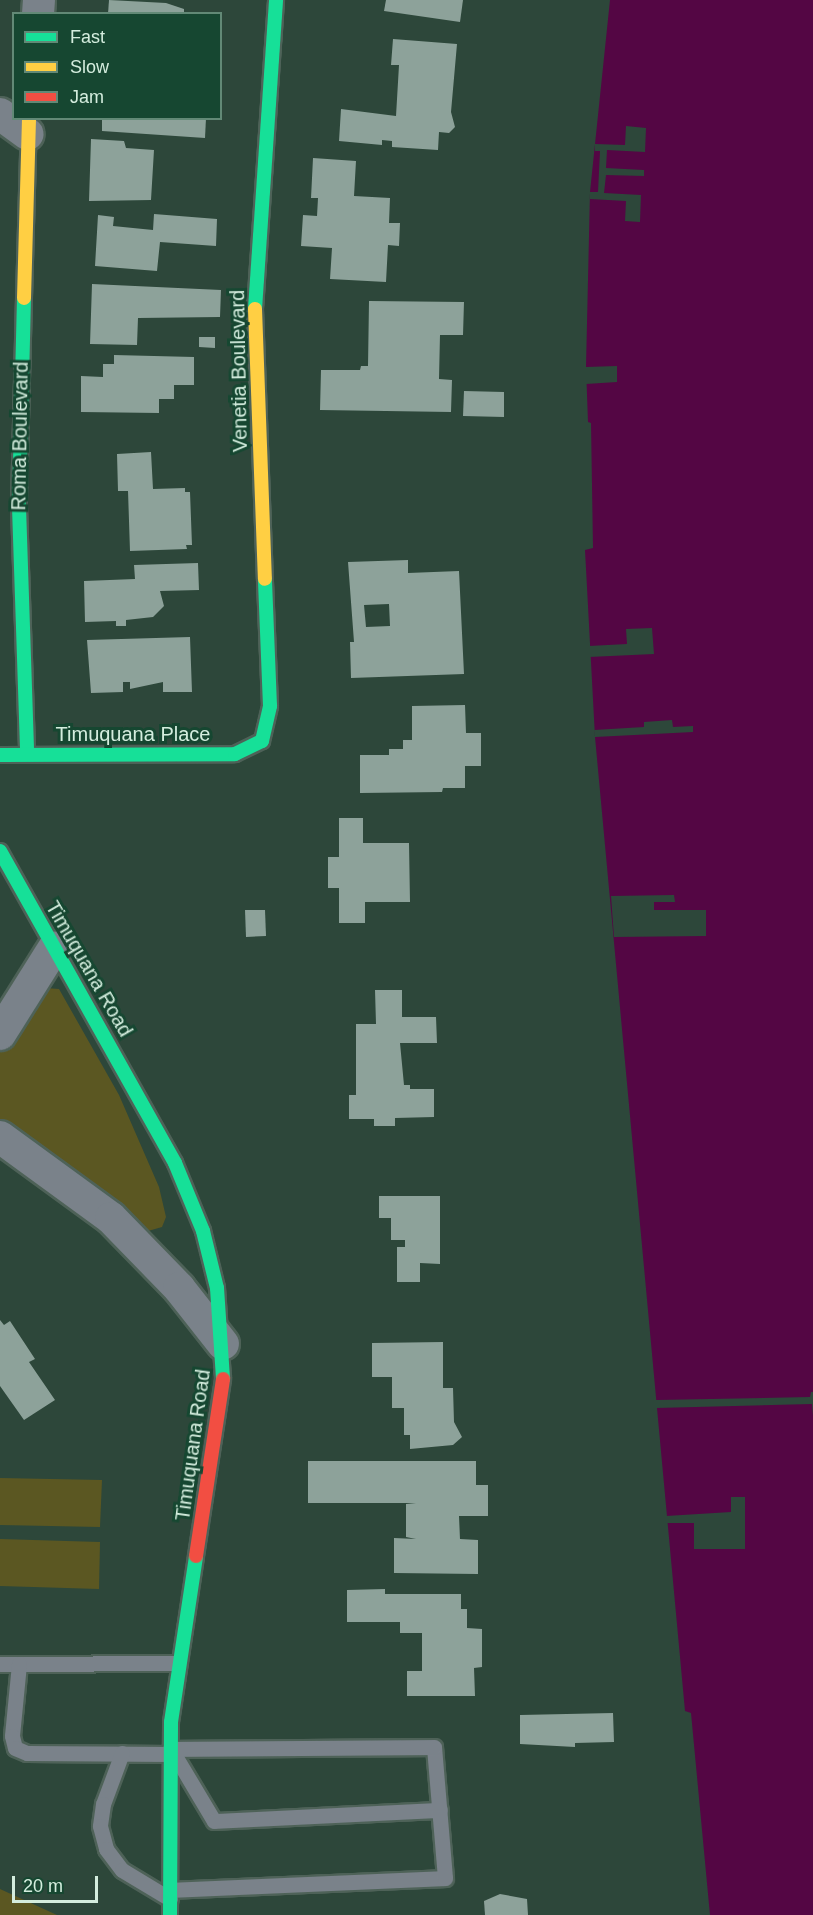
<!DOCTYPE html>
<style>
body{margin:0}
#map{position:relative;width:813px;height:1915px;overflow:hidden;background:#2d473a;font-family:Helvetica,sans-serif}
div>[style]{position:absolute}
.green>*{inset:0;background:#5b5722}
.water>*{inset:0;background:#540644}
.pier>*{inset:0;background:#2d473a}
.building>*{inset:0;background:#8da29a}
.roads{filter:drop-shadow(2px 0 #4e6258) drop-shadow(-2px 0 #4e6258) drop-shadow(0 2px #4e6258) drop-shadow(0 -2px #4e6258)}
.lane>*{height:15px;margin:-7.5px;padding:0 7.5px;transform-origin:7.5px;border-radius:7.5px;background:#7a828a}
.street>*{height:32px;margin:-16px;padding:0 16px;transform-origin:16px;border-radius:16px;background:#7a828a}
.fast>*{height:14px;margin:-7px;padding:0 7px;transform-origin:7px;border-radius:7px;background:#16e098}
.slow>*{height:14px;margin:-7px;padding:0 7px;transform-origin:7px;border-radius:7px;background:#ffcf43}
.jam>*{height:14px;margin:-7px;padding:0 7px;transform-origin:7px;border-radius:7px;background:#f24e42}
span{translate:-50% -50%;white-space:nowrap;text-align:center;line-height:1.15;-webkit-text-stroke:6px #164731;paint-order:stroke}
.street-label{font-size:20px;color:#d4edde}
.legend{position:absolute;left:12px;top:12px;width:210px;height:108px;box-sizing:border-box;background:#164731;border:2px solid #628976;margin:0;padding:8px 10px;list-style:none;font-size:18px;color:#d4edde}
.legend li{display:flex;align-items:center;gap:12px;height:30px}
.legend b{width:30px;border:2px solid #628976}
.scale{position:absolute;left:12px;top:1876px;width:86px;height:27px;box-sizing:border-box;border:3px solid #d4edde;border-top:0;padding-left:8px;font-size:18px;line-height:21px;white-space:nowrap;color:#d4edde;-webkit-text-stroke:4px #164731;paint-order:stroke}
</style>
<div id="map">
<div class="green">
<div style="clip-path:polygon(45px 988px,59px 989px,119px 1095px,159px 1187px,166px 1217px,162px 1227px,148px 1231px,47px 1155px,0 1128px,0 1049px)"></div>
<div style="clip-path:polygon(0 1478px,102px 1480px,100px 1527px,0 1525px)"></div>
<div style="clip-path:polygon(0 1539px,100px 1542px,99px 1589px,0 1586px)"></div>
<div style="clip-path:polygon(0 1889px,57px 1915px,0 1915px)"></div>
</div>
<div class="water">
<div style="clip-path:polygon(610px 0,813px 0,813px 1915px,710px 1915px,691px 1713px,685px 1711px,595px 737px,585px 550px,593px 548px,591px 423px,588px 422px,586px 367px,590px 192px)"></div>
</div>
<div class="pier">
<div style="clip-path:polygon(626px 126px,646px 128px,645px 152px,607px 150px,606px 168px,644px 170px,644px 176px,606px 175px,604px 193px,641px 195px,640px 222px,625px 221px,626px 201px,590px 199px,590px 192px,598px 192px,600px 151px,595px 151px,595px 144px,625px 145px)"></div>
<div style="clip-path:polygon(617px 366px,617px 382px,586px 384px,586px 367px)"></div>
<div style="clip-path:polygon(652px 628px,654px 654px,589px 657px,589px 646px,627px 644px,626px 629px)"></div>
<div style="clip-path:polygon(672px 720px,673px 727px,693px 726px,693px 732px,595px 737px,594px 730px,644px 727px,644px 722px)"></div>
<div style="clip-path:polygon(674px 895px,675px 902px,654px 902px,654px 910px,706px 910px,706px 936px,614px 937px,611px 896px)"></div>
<div style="clip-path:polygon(811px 1392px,813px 1392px,813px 1416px,812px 1404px,656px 1408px,656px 1400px,810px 1397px)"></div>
<div style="clip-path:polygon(731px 1497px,745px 1497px,745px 1549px,694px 1549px,694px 1523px,666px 1523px,666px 1516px,731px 1512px)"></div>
</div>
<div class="building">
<div style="clip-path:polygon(109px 0,166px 3px,184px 9px,184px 14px,108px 14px)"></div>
<div style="clip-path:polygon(386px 0,463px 0,460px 22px,384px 11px)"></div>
<div style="clip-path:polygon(393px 39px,457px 44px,451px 112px,455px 127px,449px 133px,439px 132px,438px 150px,392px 147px,392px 141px,382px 140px,382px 145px,339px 141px,341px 109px,396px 116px,399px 65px,391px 65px)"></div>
<div style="clip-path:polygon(102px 118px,206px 118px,205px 138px,102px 131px)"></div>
<div style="clip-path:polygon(91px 139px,124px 141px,126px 148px,154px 150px,151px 200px,89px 201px)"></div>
<div style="clip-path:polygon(313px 158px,356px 161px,354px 196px,390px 198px,389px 223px,400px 223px,399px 246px,388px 245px,386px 282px,330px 279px,332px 248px,301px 246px,303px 215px,317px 216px,318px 198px,311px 198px)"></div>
<div style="clip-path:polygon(154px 214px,217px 219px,216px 246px,160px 242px,157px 271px,95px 266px,98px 215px,114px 217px,113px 226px,153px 230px)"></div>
<div style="clip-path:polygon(92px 284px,221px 290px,220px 317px,138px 318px,137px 345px,90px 344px)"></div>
<div style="clip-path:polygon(369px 301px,464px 302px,463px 335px,440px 335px,439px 379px,452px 380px,451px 412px,320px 410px,321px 370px,360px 370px,361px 366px,368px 366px)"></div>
<div style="clip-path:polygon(199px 337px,215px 337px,215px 348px,199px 347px)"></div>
<div style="clip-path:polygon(114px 355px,194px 357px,194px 385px,174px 385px,174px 399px,159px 399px,159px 413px,81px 412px,81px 376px,103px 377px,103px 364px,114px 364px)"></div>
<div style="clip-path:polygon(464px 391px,504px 392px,504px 417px,463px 416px)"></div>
<div style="clip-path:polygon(151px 452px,153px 489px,185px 488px,185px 492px,190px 492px,192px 545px,186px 545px,187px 549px,130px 551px,128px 491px,118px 491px,117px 454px)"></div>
<div style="clip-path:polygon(evenodd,408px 560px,408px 573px,459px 571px,464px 674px,351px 678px,350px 642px,354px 642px,348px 562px,408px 560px,389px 604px,390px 626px,366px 627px,364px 605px,389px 604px)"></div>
<div style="clip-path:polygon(198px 563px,199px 590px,160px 591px,164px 606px,153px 617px,126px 620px,126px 626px,116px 626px,116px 621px,85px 622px,84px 581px,135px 579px,134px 565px)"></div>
<div style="clip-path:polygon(190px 637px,192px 692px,163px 692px,163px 682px,130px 689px,130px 682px,123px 682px,123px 692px,91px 693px,87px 640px)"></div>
<div style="clip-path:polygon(465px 705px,466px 733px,481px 733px,481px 766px,465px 766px,465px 788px,443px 788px,442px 792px,360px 793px,360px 755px,389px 755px,389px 749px,403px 749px,403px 740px,412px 740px,412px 706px)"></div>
<div style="clip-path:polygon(339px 818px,363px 818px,363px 843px,409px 843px,410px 902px,365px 902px,365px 923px,339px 923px,339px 888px,328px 888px,328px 857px,339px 857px)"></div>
<div style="clip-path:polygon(245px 910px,265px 910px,266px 936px,246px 937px)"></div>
<div style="clip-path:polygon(375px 990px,402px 990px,402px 1017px,436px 1017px,437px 1043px,400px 1043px,404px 1085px,410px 1085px,410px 1089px,434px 1089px,434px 1117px,395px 1118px,395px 1126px,374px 1126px,374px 1119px,349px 1119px,349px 1095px,356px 1095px,356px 1024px,376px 1024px)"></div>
<div style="clip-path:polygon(379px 1196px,440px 1196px,440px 1264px,420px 1263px,420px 1282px,397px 1282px,397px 1247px,405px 1247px,405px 1240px,391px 1240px,391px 1218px,379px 1218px)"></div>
<div style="clip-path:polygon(0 1320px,4px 1325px,10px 1321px,35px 1359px,29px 1362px,55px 1400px,24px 1420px,0 1386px)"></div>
<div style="clip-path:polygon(443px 1342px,443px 1388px,453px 1388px,454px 1422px,462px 1437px,453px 1445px,410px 1449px,410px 1435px,404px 1435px,404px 1408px,392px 1408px,392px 1377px,372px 1377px,372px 1343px)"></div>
<div style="clip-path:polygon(308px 1461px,476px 1461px,476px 1485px,488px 1485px,488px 1516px,459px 1516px,460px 1539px,478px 1540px,478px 1574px,394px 1573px,394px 1538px,416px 1539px,406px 1537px,406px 1504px,416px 1503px,308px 1503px)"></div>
<div style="clip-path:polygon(385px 1589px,385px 1594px,461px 1594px,461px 1609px,467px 1609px,467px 1628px,482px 1629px,482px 1667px,474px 1668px,475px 1696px,407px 1696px,407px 1671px,422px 1671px,422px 1633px,400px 1633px,400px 1622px,347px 1622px,347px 1590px)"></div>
<div style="clip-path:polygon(613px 1713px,614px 1742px,575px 1743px,575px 1747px,520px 1744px,520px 1715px)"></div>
<div style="clip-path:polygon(500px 1894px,527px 1899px,528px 1915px,485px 1915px,484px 1901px)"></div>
</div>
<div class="roads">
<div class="lane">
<div style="left:0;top:1664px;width:178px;rotate:-0.3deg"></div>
<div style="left:19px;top:1664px;width:72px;rotate:95.6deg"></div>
<div style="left:12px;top:1736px;width:12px;rotate:76deg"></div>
<div style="left:15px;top:1748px;width:13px;rotate:23deg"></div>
<div style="left:27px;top:1753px;width:143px;rotate:0.4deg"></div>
<div style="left:122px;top:1753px;width:54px;rotate:110.4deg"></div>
<div style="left:103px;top:1804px;width:22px;rotate:98deg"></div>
<div style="left:100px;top:1826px;width:24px;rotate:75deg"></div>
<div style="left:106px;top:1849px;width:26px;rotate:53deg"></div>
<div style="left:122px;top:1870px;width:56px;rotate:31.1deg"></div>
<div style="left:177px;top:1759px;width:72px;rotate:59.2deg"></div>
<div style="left:214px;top:1821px;width:226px;rotate:-2.8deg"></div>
<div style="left:170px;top:1890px;width:275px;rotate:-2.5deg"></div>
<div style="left:445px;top:1878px;width:131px;rotate:-94.8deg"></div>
<div style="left:434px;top:1747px;width:264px;rotate:179.6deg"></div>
</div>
<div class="street">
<div style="left:38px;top:14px;width:14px;rotate:-86deg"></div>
<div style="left:0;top:114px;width:34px;rotate:36deg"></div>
<div style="left:0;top:1034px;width:102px;rotate:-57.9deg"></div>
<div style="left:0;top:1137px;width:137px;rotate:36.1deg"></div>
<div style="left:111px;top:1218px;width:98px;rotate:45.8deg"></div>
<div style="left:179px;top:1288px;width:71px;rotate:51.8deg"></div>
</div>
<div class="fast">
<div style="left:24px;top:298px;width:209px;rotate:91.4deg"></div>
<div style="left:19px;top:507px;width:247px;rotate:88.1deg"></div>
<div style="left:255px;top:309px;width:310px;rotate:-86.1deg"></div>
<div style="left:0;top:755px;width:235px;rotate:-0.2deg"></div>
<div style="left:235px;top:754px;width:30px;rotate:-26deg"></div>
<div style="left:262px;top:741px;width:36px;rotate:-77deg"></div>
<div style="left:270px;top:706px;width:127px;rotate:-92.3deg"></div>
<div style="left:0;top:851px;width:358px;rotate:60.7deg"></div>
<div style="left:175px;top:1163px;width:74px;rotate:67.6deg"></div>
<div style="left:203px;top:1231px;width:59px;rotate:76.2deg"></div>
<div style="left:217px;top:1288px;width:91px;rotate:86.2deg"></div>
<div style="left:170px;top:1915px;width:193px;rotate:-89.7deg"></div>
<div style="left:171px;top:1722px;width:168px;rotate:-81.4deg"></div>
</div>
<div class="slow">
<div style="left:24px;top:298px;width:180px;rotate:-88.4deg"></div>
<div style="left:255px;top:309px;width:270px;rotate:87.9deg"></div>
</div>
<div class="jam">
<div style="left:196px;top:1556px;width:179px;rotate:-81.3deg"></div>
</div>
</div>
<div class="street-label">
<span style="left:239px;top:371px;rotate:-91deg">Venetia Boulevard</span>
<span style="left:20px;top:436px;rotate:-89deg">Roma Boulevard</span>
<span style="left:133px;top:734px">Timuquana Place</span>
<span style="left:89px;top:969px;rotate:60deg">Timuquana Road</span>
<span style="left:193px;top:1445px;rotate:-82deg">Timuquana Road</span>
</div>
<ul class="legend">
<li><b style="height:8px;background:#16e098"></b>Fast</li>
<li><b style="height:8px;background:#ffcf43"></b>Slow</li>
<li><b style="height:8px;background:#f24e42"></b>Jam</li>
</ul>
<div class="scale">20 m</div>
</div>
